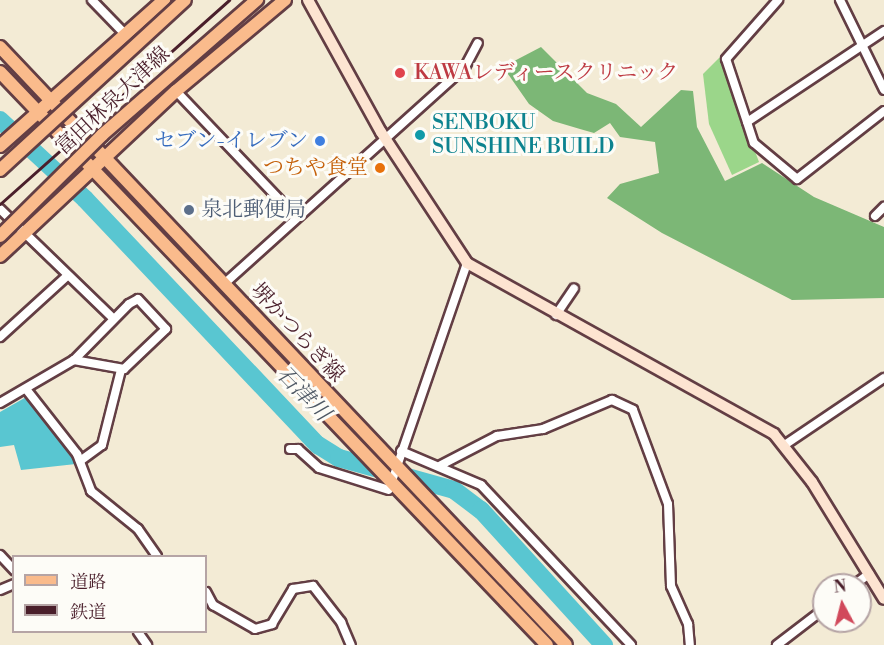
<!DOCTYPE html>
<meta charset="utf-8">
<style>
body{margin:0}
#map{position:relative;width:884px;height:645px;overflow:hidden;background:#f3ebd5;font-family:"Libre Bodoni","Noto Serif JP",serif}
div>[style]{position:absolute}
.green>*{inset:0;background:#9bd68a}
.forest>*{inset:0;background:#7cb776}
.water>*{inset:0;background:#59c6d1}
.river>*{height:18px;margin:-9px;padding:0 9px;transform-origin:9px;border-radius:9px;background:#59c6d1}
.roads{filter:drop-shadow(2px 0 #633e44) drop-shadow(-2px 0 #633e44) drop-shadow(0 2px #633e44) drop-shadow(0 -2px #633e44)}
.street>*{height:8px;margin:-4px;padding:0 4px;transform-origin:4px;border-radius:4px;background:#fff}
.secondary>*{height:10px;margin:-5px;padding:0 5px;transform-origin:5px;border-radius:5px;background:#fde4d1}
.primary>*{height:12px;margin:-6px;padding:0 6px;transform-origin:6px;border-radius:6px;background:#fabb8c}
.rail>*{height:3px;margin:-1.5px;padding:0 1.5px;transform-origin:1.5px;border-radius:1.5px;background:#4a1f2b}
.bridges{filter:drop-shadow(2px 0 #633e44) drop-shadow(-2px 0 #633e44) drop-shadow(0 2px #633e44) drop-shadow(0 -2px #633e44)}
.primary-bridge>*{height:12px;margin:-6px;padding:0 6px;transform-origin:6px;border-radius:6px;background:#fabb8c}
.dots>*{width:16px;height:16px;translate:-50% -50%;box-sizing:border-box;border:3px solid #fdfcf7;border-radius:50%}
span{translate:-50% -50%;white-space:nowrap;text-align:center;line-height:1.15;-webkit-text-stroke:6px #fdfcf7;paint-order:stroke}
.health-label{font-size:21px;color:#be3a42}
.left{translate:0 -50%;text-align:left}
.street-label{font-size:21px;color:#4a1f2b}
.culture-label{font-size:21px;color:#0d838f}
.shop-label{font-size:21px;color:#366cbe}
.right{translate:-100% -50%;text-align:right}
.food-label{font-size:21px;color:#c56008}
.service-label{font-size:21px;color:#4e5e75}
.water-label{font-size:22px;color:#4f5965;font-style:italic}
.legend{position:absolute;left:12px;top:555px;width:195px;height:78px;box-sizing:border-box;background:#fdfcf7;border:2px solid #b5a4a5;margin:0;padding:8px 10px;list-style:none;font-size:18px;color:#4a1f2b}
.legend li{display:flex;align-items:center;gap:12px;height:30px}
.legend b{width:30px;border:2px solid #b5a4a5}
.north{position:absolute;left:812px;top:573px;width:60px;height:60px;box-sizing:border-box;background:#fdfcf7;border:2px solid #b5a4a5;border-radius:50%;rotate:353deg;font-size:16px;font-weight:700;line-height:24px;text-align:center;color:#4a1f2b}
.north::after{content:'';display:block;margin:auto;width:21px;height:27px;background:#d1495b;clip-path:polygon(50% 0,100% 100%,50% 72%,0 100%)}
</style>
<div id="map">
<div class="green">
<div style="clip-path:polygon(720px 57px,759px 162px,732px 175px,709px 124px,703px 74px)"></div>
</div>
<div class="forest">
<div style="clip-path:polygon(541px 47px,587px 93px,616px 104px,641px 127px,681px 90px,693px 91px,697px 127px,725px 181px,762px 163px,814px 197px,884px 227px,884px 298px,792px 300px,662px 233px,607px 198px,620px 184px,659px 173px,655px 142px,620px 137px,610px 123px,594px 133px,580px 129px,553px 121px,529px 104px,503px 67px)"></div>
</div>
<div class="water">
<div style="clip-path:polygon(28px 396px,75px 458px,76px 464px,21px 470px,14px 445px,0 447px,0 412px)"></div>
</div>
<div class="river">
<div style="left:0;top:120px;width:116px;rotate:42.9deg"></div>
<div style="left:85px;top:199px;width:339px;rotate:46.6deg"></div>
<div style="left:318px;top:445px;width:25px;rotate:32deg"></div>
<div style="left:339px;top:458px;width:119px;rotate:15.5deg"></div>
<div style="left:454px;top:490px;width:34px;rotate:37deg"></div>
<div style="left:481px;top:510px;width:183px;rotate:47.7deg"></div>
</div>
<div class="roads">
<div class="street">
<div style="left:92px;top:0;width:47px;rotate:45.9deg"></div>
<div style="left:840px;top:0;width:100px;rotate:63.9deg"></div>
<div style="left:884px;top:31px;width:164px;rotate:146.4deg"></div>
<div style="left:747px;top:122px;width:22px;rotate:72deg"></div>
<div style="left:754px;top:143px;width:56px;rotate:39.9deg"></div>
<div style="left:797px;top:179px;width:110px;rotate:-38deg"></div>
<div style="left:176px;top:91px;width:175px;rotate:46.4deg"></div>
<div style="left:747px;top:122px;width:66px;rotate:-108.4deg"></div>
<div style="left:726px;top:59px;width:79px;rotate:-48.6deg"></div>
<div style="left:0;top:209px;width:158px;rotate:44deg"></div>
<div style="left:875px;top:216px;width:13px;rotate:-45deg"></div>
<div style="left:224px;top:284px;width:324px;rotate:-42deg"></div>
<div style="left:465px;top:67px;width:27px;rotate:-62deg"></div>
<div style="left:556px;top:315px;width:32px;rotate:-56deg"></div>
<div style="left:0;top:337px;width:91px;rotate:-42.3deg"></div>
<div style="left:26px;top:389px;width:83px;rotate:51.9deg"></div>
<div style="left:77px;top:454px;width:40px;rotate:69deg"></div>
<div style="left:91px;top:491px;width:60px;rotate:39deg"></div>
<div style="left:138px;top:529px;width:33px;rotate:55deg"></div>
<div style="left:0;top:403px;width:86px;rotate:-30.2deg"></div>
<div style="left:74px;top:360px;width:78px;rotate:-45.5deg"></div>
<div style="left:129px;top:304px;width:10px;rotate:-29deg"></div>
<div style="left:138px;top:299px;width:41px;rotate:47deg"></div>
<div style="left:166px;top:329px;width:58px;rotate:136.4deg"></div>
<div style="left:124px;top:369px;width:51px;rotate:-169.8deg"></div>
<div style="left:786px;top:444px;width:118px;rotate:-34deg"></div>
<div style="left:290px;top:449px;width:8px"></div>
<div style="left:298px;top:449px;width:28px;rotate:42deg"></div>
<div style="left:319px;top:468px;width:73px;rotate:17.4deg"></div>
<div style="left:401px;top:451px;width:87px;rotate:23deg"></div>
<div style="left:481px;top:485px;width:219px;rotate:46.8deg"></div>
<div style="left:80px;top:461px;width:27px;rotate:-36deg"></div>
<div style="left:102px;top:445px;width:77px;rotate:-75.8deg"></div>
<div style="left:441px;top:465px;width:63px;rotate:-27.4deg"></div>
<div style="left:497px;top:436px;width:47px;rotate:-8.7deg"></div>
<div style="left:543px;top:429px;width:75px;rotate:-22.8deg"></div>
<div style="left:612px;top:400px;width:23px;rotate:25deg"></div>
<div style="left:633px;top:410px;width:100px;rotate:69.6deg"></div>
<div style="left:668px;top:504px;width:82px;rotate:87.9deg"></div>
<div style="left:671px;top:586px;width:42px;rotate:65.9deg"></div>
<div style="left:688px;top:624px;width:21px;rotate:85deg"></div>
<div style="left:392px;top:481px;width:231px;rotate:-71deg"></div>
<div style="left:0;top:555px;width:21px;rotate:47deg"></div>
<div style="left:854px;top:585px;width:19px;rotate:-36deg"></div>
<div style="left:0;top:590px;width:15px;rotate:-23deg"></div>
<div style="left:206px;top:592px;width:15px;rotate:62deg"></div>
<div style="left:213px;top:605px;width:48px;rotate:29.7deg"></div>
<div style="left:255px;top:629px;width:18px;rotate:-16deg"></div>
<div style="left:272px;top:624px;width:41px;rotate:-59deg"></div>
<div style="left:293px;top:589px;width:20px;rotate:-9deg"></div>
<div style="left:313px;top:586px;width:46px;rotate:52.1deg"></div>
<div style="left:341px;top:622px;width:25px;rotate:67deg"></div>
<div style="left:138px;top:632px;width:16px;rotate:55deg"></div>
<div style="left:777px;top:645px;width:59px;rotate:-37.5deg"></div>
</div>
<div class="secondary">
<div style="left:308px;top:0;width:151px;rotate:61.1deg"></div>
<div style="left:381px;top:132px;width:157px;rotate:56.7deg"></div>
<div style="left:467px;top:263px;width:351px;rotate:29.1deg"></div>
<div style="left:774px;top:434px;width:61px;rotate:51.6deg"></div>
<div style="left:812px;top:482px;width:137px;rotate:58.4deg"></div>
</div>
<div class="primary">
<div style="left:0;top:47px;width:823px;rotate:46.57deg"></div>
<div style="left:0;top:72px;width:792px;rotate:46.33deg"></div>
<div style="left:0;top:146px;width:220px;rotate:-41.7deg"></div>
<div style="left:0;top:256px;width:241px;rotate:-43.2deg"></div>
<div style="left:176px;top:91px;width:142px;rotate:-39.9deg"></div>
</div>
</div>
<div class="rail">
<div style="left:0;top:204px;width:307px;rotate:-41.7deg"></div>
</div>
<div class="bridges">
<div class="primary-bridge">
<div style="left:0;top:170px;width:251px;rotate:-42.6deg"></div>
<div style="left:0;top:236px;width:144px;rotate:-44.7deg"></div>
<div style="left:102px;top:135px;width:206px;rotate:-41.1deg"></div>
</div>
</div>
<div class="dots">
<div style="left:400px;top:73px;background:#e0444e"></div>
<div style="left:420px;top:135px;background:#0f9aa8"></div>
<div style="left:320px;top:141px;background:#3f7fe0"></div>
<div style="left:380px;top:168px;background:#e8710a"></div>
<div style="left:189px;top:210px;background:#5c6f8a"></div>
</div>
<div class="health-label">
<span class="left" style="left:414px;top:73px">KAWAレディースクリニック</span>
</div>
<div class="street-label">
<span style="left:113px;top:101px;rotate:-43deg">富田林泉大津線</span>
<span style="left:297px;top:333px;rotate:47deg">堺かつらぎ線</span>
</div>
<div class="culture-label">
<span class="left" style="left:432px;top:135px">SENBOKU<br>SUNSHINE BUILD</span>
</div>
<div class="shop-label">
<span class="right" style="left:308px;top:141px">セブン-イレブン</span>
</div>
<div class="food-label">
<span class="right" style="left:368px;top:168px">つちや食堂</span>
</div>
<div class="service-label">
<span class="left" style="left:201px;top:210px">泉北郵便局</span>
</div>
<div class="water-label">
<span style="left:303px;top:394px;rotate:46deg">石津川</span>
</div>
<ul class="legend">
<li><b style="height:8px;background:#fabb8c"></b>道路</li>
<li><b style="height:8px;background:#4a1f2b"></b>鉄道</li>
</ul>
<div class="north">N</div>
</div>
